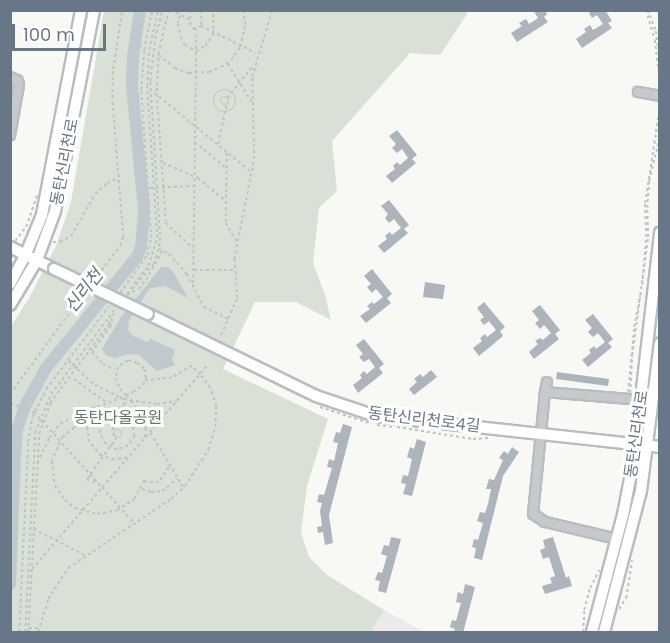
<!DOCTYPE html>
<meta charset="utf-8">
<style>
body{margin:0}
#map{position:relative;width:670px;height:643px;overflow:hidden;background:#f8f8f5;font-family:Poppins,"Noto Sans KR",sans-serif}
div>[style]{position:absolute}
.built>*{inset:0;background:#e9eae9}
.green>*{inset:0;background:#d9e0d6}
.water>*{inset:0;background:#c0c9ce}
.river>*{height:12px;margin:-6px;padding:0 6px;transform-origin:6px;border-radius:6px;background:#c0c9ce}
.building>*{inset:0;background:#adb4bb}
.path>*{height:1.5px;margin-top:-0.75px;transform-origin:0;background:repeating-linear-gradient(90deg,#c0c2c4 0 3px,transparent 0 6px)}
.path>.ring{margin:-0.75px;padding:0;box-sizing:content-box;background:none;border:1.5px solid #c0c2c4;border-radius:50%}
.roads{filter:drop-shadow(2px 0 #b8bdc2) drop-shadow(-2px 0 #b8bdc2) drop-shadow(0 2px #b8bdc2) drop-shadow(0 -2px #b8bdc2)}
.street>*{height:8px;margin:-4px;padding:0 4px;transform-origin:4px;border-radius:4px;background:#c6cacd}
.secondary>*{height:10px;margin:-5px;padding:0 5px;transform-origin:5px;border-radius:5px;background:#fff}
.path-bridge>*{height:1.5px;margin-top:-0.75px;transform-origin:0;background:repeating-linear-gradient(90deg,#c0c2c4 0 3px,transparent 0 6px)}
.bridges{filter:drop-shadow(2px 0 #b8bdc2) drop-shadow(-2px 0 #b8bdc2) drop-shadow(0 2px #b8bdc2) drop-shadow(0 -2px #b8bdc2)}
.secondary-bridge>*{height:10px;margin:-5px;padding:0 5px;transform-origin:5px;border-radius:5px;background:#fff}
span{translate:-50% -50%;white-space:nowrap;text-align:center;line-height:1.15;-webkit-text-stroke:6px #fff;paint-order:stroke}
.street-label{font-size:16px;color:#677787}
.park-label{font-size:16px;color:#657962}
.water-label{font-size:18px;color:#637882;font-style:italic}
.frame{position:absolute;inset:0;border:12px solid #677787;pointer-events:none}
.scale{position:absolute;left:12px;top:24px;width:94px;height:27px;box-sizing:border-box;border:3px solid #677787;border-top:0;padding-left:8px;font-size:18px;line-height:21px;white-space:nowrap;color:#677787;-webkit-text-stroke:4px #fff;paint-order:stroke}
</style>
<div id="map">
<div class="built">
<div style="clip-path:polygon(384px 610px,424px 632px,371px 632px)"></div>
</div>
<div class="green">
<div style="clip-path:polygon(104px 11px,469px 11px,440px 55px,410px 53px,332px 141px,337px 191px,319px 208px,313px 263px,325px 295px,331px 320px,296px 302px,255px 302px,223px 369px,328px 419px,307px 486px,301px 532px,309px 557px,327px 575px,384px 610px,371px 632px,11px 632px,11px 326px,29px 298px,56px 246px,71px 202px)"></div>
</div>
<div class="water">
<div style="clip-path:polygon(161px 267px,168px 267px,174px 273px,188px 298px,165px 286px,150px 288px,129px 320px,128px 330px,133px 336px,147px 342px,151px 339px,175px 350px,172px 359px,175px 365px,157px 371px,139px 355px,128px 354px,115px 358px,106px 355px,102px 349px,121px 317px)"></div>
</div>
<div class="river">
<div style="left:10px;top:584px;width:130px;rotate:-87.8deg"></div>
<div style="left:15px;top:454px;width:24px;rotate:-85deg"></div>
<div style="left:17px;top:430px;width:23px;rotate:-72deg"></div>
<div style="left:24px;top:408px;width:46px;rotate:-61.2deg"></div>
<div style="left:46px;top:368px;width:144px;rotate:-50.7deg"></div>
<div style="left:137px;top:257px;width:11px;rotate:-68deg"></div>
<div style="left:141px;top:247px;width:37px;rotate:-85deg"></div>
<div style="left:144px;top:210px;width:126px;rotate:-95.5deg"></div>
<div style="left:132px;top:85px;width:28px;rotate:-88deg"></div>
<div style="left:133px;top:57px;width:48px;rotate:-81.5deg"></div>
</div>
<div class="building">
<div style="clip-path:polygon(533px 10px,545px 10px,547px 14px,544px 17px,548px 22px,517px 42px,511px 33px,522px 26px,519px 23px,526px 19px,529px 24px,538px 18px)"></div>
<div style="clip-path:polygon(593px 10px,605px 10px,612px 21px,608px 23px,612px 28px,582px 48px,576px 39px,586px 32px,584px 29px,590px 25px,593px 30px,603px 24px,597px 15px,592px 18px,589px 13px)"></div>
<div style="clip-path:polygon(397px 130px,417px 155px,412px 159px,416px 163px,392px 183px,386px 176px,395px 169px,393px 166px,397px 162px,400px 165px,408px 158px,402px 149px,397px 153px,392px 148px,396px 144px,389px 136px)"></div>
<div style="clip-path:polygon(389px 200px,409px 225px,404px 229px,408px 233px,384px 253px,378px 246px,387px 239px,385px 236px,390px 232px,392px 235px,401px 228px,394px 219px,389px 223px,385px 218px,388px 214px,381px 206px)"></div>
<div style="clip-path:polygon(372px 269px,392px 294px,387px 298px,391px 303px,366px 323px,360px 316px,370px 309px,367px 306px,372px 302px,374px 304px,383px 297px,376px 289px,372px 293px,367px 287px,371px 284px,364px 276px)"></div>
<div style="clip-path:polygon(425px 282px,445px 285px,443px 299px,423px 297px)"></div>
<div style="clip-path:polygon(484px 302px,505px 327px,500px 331px,503px 336px,479px 356px,473px 348px,482px 341px,480px 338px,485px 334px,487px 337px,496px 330px,489px 321px,484px 325px,480px 320px,484px 317px,477px 308px)"></div>
<div style="clip-path:polygon(540px 305px,560px 330px,555px 334px,559px 339px,534px 359px,529px 352px,538px 344px,535px 341px,540px 338px,543px 340px,551px 333px,544px 325px,540px 329px,535px 323px,539px 320px,532px 311px)"></div>
<div style="clip-path:polygon(593px 314px,613px 339px,608px 343px,612px 347px,588px 367px,582px 360px,591px 353px,589px 350px,594px 346px,596px 349px,605px 342px,598px 333px,593px 337px,588px 332px,592px 328px,585px 320px)"></div>
<div style="clip-path:polygon(364px 339px,384px 364px,379px 368px,383px 373px,358px 393px,353px 385px,362px 378px,360px 375px,364px 371px,367px 374px,375px 367px,369px 359px,364px 362px,359px 357px,363px 354px,356px 345px)"></div>
<div style="clip-path:polygon(431px 370px,437px 377px,414px 395px,409px 389px,417px 382px,414px 379px,420px 374px,423px 377px)"></div>
<div style="clip-path:polygon(557px 372px,609px 379px,608px 386px,556px 379px)"></div>
<div style="clip-path:polygon(343px 424px,352px 427px,329px 515px,333px 543px,325px 545px,323px 532px,318px 533px,317px 527px,322px 526px,320px 511px,322px 503px,317px 502px,319px 494px,324px 495px,327px 485px,332px 468px,327px 467px,329px 459px,334px 461px,338px 443px,333px 442px,336px 432px,340px 433px)"></div>
<div style="clip-path:polygon(417px 439px,426px 442px,412px 496px,403px 494px,406px 484px,401px 483px,403px 475px,408px 476px,412px 459px,407px 457px,410px 447px,414px 449px)"></div>
<div style="clip-path:polygon(512px 447px,519px 452px,503px 476px,482px 560px,474px 558px,476px 548px,472px 547px,474px 539px,478px 540px,483px 523px,477px 521px,480px 512px,485px 513px,488px 504px,491px 489px,486px 489px,489px 479px,494px 480px,503px 460px,499px 458px,504px 451px,508px 454px)"></div>
<div style="clip-path:polygon(391px 537px,401px 539px,386px 593px,378px 591px,380px 581px,375px 580px,378px 572px,382px 573px,387px 556px,381px 554px,384px 545px,389px 546px)"></div>
<div style="clip-path:polygon(553px 537px,566px 578px,569px 576px,572px 586px,545px 594px,542px 586px,552px 583px,550px 578px,555px 576px,549px 557px,543px 559px,540px 550px,545px 548px,543px 540px)"></div>
<div style="clip-path:polygon(465px 584px,475px 587px,463px 633px,453px 633px,455px 629px,450px 627px,452px 620px,456px 621px,461px 603px,456px 602px,458px 592px,463px 594px)"></div>
</div>
<div class="path">
<div style="left:169px;top:10px;width:43px;rotate:103.4deg"></div>
<div style="left:159px;top:52px;width:42px;rotate:92.7deg"></div>
<div style="left:157px;top:94px;width:129px;rotate:86deg"></div>
<div style="left:166px;top:223px;width:37px;rotate:43deg"></div>
<div style="left:171px;top:10px;width:20px;rotate:27deg"></div>
<div style="left:181px;top:10px;width:14px;rotate:102deg"></div>
<div style="left:178px;top:24px;width:13px;rotate:77deg"></div>
<div style="left:181px;top:37px;width:9px;rotate:63deg"></div>
<div style="left:185px;top:45px;width:13px;rotate:29deg"></div>
<div style="left:196px;top:51px;width:10px;rotate:-29deg"></div>
<div style="left:205px;top:46px;width:14px;rotate:-54deg"></div>
<div style="left:213px;top:35px;width:25px;rotate:-90deg"></div>
<div style="left:191px;top:10px;width:13px;rotate:94deg"></div>
<div style="left:190px;top:23px;width:7px;rotate:63deg"></div>
<div style="left:193px;top:29px;width:9px;rotate:-21deg"></div>
<div style="left:201px;top:26px;width:61px;rotate:26.1deg"></div>
<div style="left:646px;top:10px;width:31px;rotate:73deg"></div>
<div style="left:655px;top:40px;width:41px;rotate:83deg"></div>
<div style="left:648px;top:10px;width:22px;rotate:69deg"></div>
<div style="left:656px;top:31px;width:27px;rotate:82deg"></div>
<div style="left:201px;top:25px;width:15px;rotate:-90deg"></div>
<div style="left:159px;top:55px;width:21px;rotate:39deg"></div>
<div style="left:175px;top:68px;width:15px;rotate:20deg"></div>
<div style="left:189px;top:73px;width:20px;rotate:-3deg"></div>
<div style="left:209px;top:72px;width:13px;rotate:-23deg"></div>
<div style="left:221px;top:67px;width:12px;rotate:-35deg"></div>
<div style="left:231px;top:60px;width:16px;rotate:-55deg"></div>
<div style="left:240px;top:47px;width:23px;rotate:-77deg"></div>
<div style="left:245px;top:25px;width:15px;rotate:-98deg"></div>
<div style="left:228px;top:64px;width:44px;rotate:58.1deg"></div>
<div style="left:150px;top:89px;width:131px;rotate:39.4deg"></div>
<div class="ring" style="left:214px;top:90px;width:20.5px;height:20.5px"></div>
<div class="ring" style="left:221px;top:97px;width:6.5px;height:6.5px"></div>
<div style="left:227px;top:98px;width:41px;rotate:-50.9deg"></div>
<div style="left:195px;top:142px;width:40px;rotate:40deg"></div>
<div style="left:218px;top:144px;width:40px;rotate:-78deg"></div>
<div style="left:227px;top:153px;width:70px;rotate:90.8deg"></div>
<div style="left:226px;top:223px;width:22px;rotate:60deg"></div>
<div style="left:163px;top:163px;width:38px;rotate:23deg"></div>
<div style="left:198px;top:178px;width:38px;rotate:40deg"></div>
<div style="left:150px;top:188px;width:43px;rotate:-2.7deg"></div>
<div style="left:15px;top:241px;width:18px;rotate:-52deg"></div>
<div style="left:26px;top:227px;width:34px;rotate:-71deg"></div>
<div style="left:53px;top:242px;width:7px"></div>
<div style="left:60px;top:242px;width:13px;rotate:-29deg"></div>
<div style="left:71px;top:236px;width:48px;rotate:-60.3deg"></div>
<div style="left:95px;top:194px;width:16px;rotate:-43deg"></div>
<div style="left:107px;top:183px;width:12px;rotate:-24deg"></div>
<div style="left:159px;top:249px;width:11px;rotate:27deg"></div>
<div style="left:169px;top:254px;width:27px;rotate:48deg"></div>
<div style="left:187px;top:274px;width:37px;rotate:63deg"></div>
<div style="left:204px;top:307px;width:28px;rotate:26deg"></div>
<div style="left:194px;top:270px;width:40px"></div>
<div style="left:94px;top:280px;width:43px;rotate:-52.6deg"></div>
<div style="left:120px;top:246px;width:9px;rotate:-72deg"></div>
<div style="left:123px;top:237px;width:139px;rotate:-94.5deg"></div>
<div style="left:112px;top:98px;width:29px;rotate:-88deg"></div>
<div style="left:113px;top:69px;width:60px;rotate:-81.3deg"></div>
<div style="left:193px;top:283px;width:254px;rotate:-89.3deg"></div>
<div style="left:642px;top:285px;width:48px;rotate:-85.2deg"></div>
<div style="left:646px;top:237px;width:34px;rotate:-92deg"></div>
<div style="left:645px;top:203px;width:99px;rotate:-81.3deg"></div>
<div style="left:132px;top:289px;width:33px;rotate:-49deg"></div>
<div style="left:154px;top:264px;width:24px;rotate:-75deg"></div>
<div style="left:160px;top:241px;width:160px;rotate:-93.6deg"></div>
<div style="left:150px;top:81px;width:42px;rotate:-83.2deg"></div>
<div style="left:155px;top:39px;width:30px;rotate:-76deg"></div>
<div style="left:120px;top:293px;width:47px;rotate:-54.6deg"></div>
<div style="left:147px;top:255px;width:17px;rotate:-77deg"></div>
<div style="left:151px;top:238px;width:148px;rotate:-93.9deg"></div>
<div style="left:141px;top:90px;width:40px;rotate:-85.7deg"></div>
<div style="left:144px;top:50px;width:41px;rotate:-78.7deg"></div>
<div style="left:127px;top:294px;width:35px;rotate:-53deg"></div>
<div style="left:148px;top:266px;width:29px;rotate:-72deg"></div>
<div style="left:157px;top:238px;width:152px;rotate:-93.8deg"></div>
<div style="left:147px;top:86px;width:36px;rotate:-87deg"></div>
<div style="left:149px;top:50px;width:41px;rotate:-77.3deg"></div>
<div style="left:127px;top:295px;width:13px;rotate:-27deg"></div>
<div style="left:139px;top:289px;width:11px;rotate:-52deg"></div>
<div style="left:146px;top:280px;width:33px;rotate:-61deg"></div>
<div style="left:114px;top:313px;width:13px;rotate:103deg"></div>
<div style="left:111px;top:326px;width:32px;rotate:126deg"></div>
<div style="left:92px;top:352px;width:16px;rotate:47deg"></div>
<div style="left:103px;top:364px;width:13px;rotate:27deg"></div>
<div style="left:221px;top:335px;width:40px;rotate:-66.6deg"></div>
<div style="left:237px;top:298px;width:39px;rotate:-94deg"></div>
<div style="left:234px;top:259px;width:102px;rotate:-78.7deg"></div>
<div style="left:254px;top:159px;width:82px;rotate:-91.4deg"></div>
<div style="left:252px;top:77px;width:70px;rotate:-73.4deg"></div>
<div style="left:69px;top:361px;width:35px;rotate:43deg"></div>
<div style="left:95px;top:385px;width:32px;rotate:26deg"></div>
<div style="left:124px;top:399px;width:33px;rotate:9deg"></div>
<div style="left:157px;top:404px;width:20px;rotate:-9deg"></div>
<div style="left:74px;top:379px;width:41px;rotate:36deg"></div>
<div style="left:628px;top:392px;width:65px;rotate:-84.7deg"></div>
<div style="left:634px;top:327px;width:32px;rotate:-79deg"></div>
<div style="left:630px;top:393px;width:38px;rotate:-87deg"></div>
<div style="left:632px;top:355px;width:119px;rotate:-82.3deg"></div>
<div style="left:648px;top:237px;width:29px;rotate:-92deg"></div>
<div style="left:647px;top:208px;width:27px;rotate:-86deg"></div>
<div style="left:649px;top:181px;width:47px;rotate:-76.6deg"></div>
<div style="left:10px;top:394px;width:125px;rotate:-53.8deg"></div>
<div style="left:10px;top:403px;width:26px;rotate:21deg"></div>
<div style="left:34px;top:412px;width:151px;rotate:48deg"></div>
<div style="left:320px;top:407px;width:52px;rotate:18.1deg"></div>
<div style="left:87px;top:422px;width:14px;rotate:155deg"></div>
<div style="left:74px;top:428px;width:14px;rotate:141deg"></div>
<div style="left:63px;top:437px;width:26px;rotate:115deg"></div>
<div style="left:52px;top:461px;width:25px;rotate:83deg"></div>
<div style="left:55px;top:486px;width:17px;rotate:54deg"></div>
<div style="left:65px;top:500px;width:13px;rotate:39deg"></div>
<div style="left:75px;top:508px;width:23px;rotate:15deg"></div>
<div style="left:97px;top:514px;width:20px;rotate:-11deg"></div>
<div style="left:117px;top:510px;width:20px;rotate:-33deg"></div>
<div style="left:134px;top:499px;width:21px;rotate:-61deg"></div>
<div style="left:144px;top:481px;width:12px;rotate:9deg"></div>
<div style="left:156px;top:483px;width:5px;rotate:-37deg"></div>
<div style="left:160px;top:480px;width:18px;rotate:-56deg"></div>
<div style="left:377px;top:425px;width:16px;rotate:7deg"></div>
<div style="left:397px;top:427px;width:77px;rotate:9deg"></div>
<div style="left:473px;top:439px;width:17px;rotate:-3deg"></div>
<div class="ring" style="left:113.5px;top:429.5px;width:7.5px;height:7.5px"></div>
<div style="left:151px;top:433px;width:63px;rotate:59.3deg"></div>
<div style="left:114px;top:436px;width:10px;rotate:-101deg"></div>
<div style="left:112px;top:426px;width:7px;rotate:-45deg"></div>
<div style="left:117px;top:421px;width:7px;rotate:-16deg"></div>
<div style="left:124px;top:419px;width:12px;rotate:42deg"></div>
<div style="left:133px;top:427px;width:9px;rotate:77deg"></div>
<div style="left:135px;top:436px;width:12px;rotate:125deg"></div>
<div style="left:128px;top:446px;width:12px;rotate:160deg"></div>
<div style="left:117px;top:450px;width:13px;rotate:-153deg"></div>
<div style="left:105px;top:444px;width:13px;rotate:-117deg"></div>
<div style="left:99px;top:432px;width:10px;rotate:-79deg"></div>
<div style="left:101px;top:422px;width:9px;rotate:-58deg"></div>
<div style="left:106px;top:414px;width:20px;rotate:-27deg"></div>
<div style="left:124px;top:405px;width:6px;rotate:-81deg"></div>
<div style="left:127px;top:458px;width:13px;rotate:171deg"></div>
<div style="left:114px;top:460px;width:14px;rotate:-163deg"></div>
<div style="left:101px;top:456px;width:18px;rotate:-131deg"></div>
<div style="left:89px;top:442px;width:13px;rotate:-99deg"></div>
<div style="left:87px;top:429px;width:12px;rotate:-76deg"></div>
<div style="left:90px;top:417px;width:12px;rotate:-55deg"></div>
<div style="left:97px;top:407px;width:6px;rotate:-18deg"></div>
<div style="left:103px;top:405px;width:25px;rotate:-23deg"></div>
<div style="left:126px;top:395px;width:5px;rotate:-22deg"></div>
<div style="left:131px;top:393px;width:2px;rotate:-27deg"></div>
<div style="left:133px;top:392px;width:12px;rotate:-35deg"></div>
<div style="left:143px;top:385px;width:8px;rotate:-67deg"></div>
<div style="left:146px;top:378px;width:9px;rotate:-103deg"></div>
<div style="left:144px;top:369px;width:9px;rotate:-139deg"></div>
<div style="left:137px;top:363px;width:9px;rotate:-167deg"></div>
<div style="left:128px;top:361px;width:12px;rotate:149deg"></div>
<div style="left:118px;top:367px;width:11px;rotate:100deg"></div>
<div style="left:116px;top:378px;width:12px;rotate:70deg"></div>
<div style="left:120px;top:389px;width:8px;rotate:45deg"></div>
<div style="left:126px;top:395px;width:8px;rotate:50deg"></div>
<div style="left:131px;top:401px;width:14px;rotate:51deg"></div>
<div style="left:140px;top:412px;width:4px;rotate:56deg"></div>
<div style="left:142px;top:415px;width:14px;rotate:73deg"></div>
<div style="left:146px;top:428px;width:10px;rotate:96deg"></div>
<div style="left:37px;top:463px;width:28px;rotate:-64deg"></div>
<div style="left:49px;top:438px;width:18px;rotate:-52deg"></div>
<div style="left:60px;top:424px;width:39px;rotate:-26deg"></div>
<div style="left:87px;top:479px;width:6px;rotate:39deg"></div>
<div style="left:92px;top:483px;width:4px;rotate:-45deg"></div>
<div style="left:142px;top:489px;width:9px;rotate:18deg"></div>
<div style="left:151px;top:492px;width:11px;rotate:-5deg"></div>
<div style="left:162px;top:491px;width:19px;rotate:-39deg"></div>
<div style="left:34px;top:529px;width:59px;rotate:27.4deg"></div>
<div style="left:32px;top:569px;width:267px;rotate:-49.3deg"></div>
<div style="left:619px;top:609px;width:13px;rotate:-58deg"></div>
<div style="left:626px;top:598px;width:38px;rotate:-81deg"></div>
<div style="left:29px;top:628px;width:10px"></div>
<div style="left:19px;top:632px;width:190px;rotate:-87.3deg"></div>
<div style="left:28px;top:442px;width:25px;rotate:-81deg"></div>
<div style="left:32px;top:417px;width:31px;rotate:-63deg"></div>
<div style="left:46px;top:389px;width:104px;rotate:-52.8deg"></div>
<div style="left:25px;top:632px;width:199px;rotate:-87.1deg"></div>
<div style="left:35px;top:433px;width:42px;rotate:-67.7deg"></div>
<div style="left:51px;top:394px;width:106px;rotate:-53deg"></div>
<div style="left:28px;top:632px;width:198px;rotate:-86.8deg"></div>
<div style="left:39px;top:434px;width:33px;rotate:-70deg"></div>
<div style="left:50px;top:403px;width:99px;rotate:-53.2deg"></div>
<div style="left:109px;top:324px;width:7px;rotate:-82deg"></div>
<div style="left:38px;top:632px;width:34px;rotate:-73deg"></div>
<div style="left:48px;top:599px;width:37px;rotate:-57deg"></div>
<div style="left:68px;top:568px;width:124px;rotate:-33.8deg"></div>
<div style="left:171px;top:499px;width:19px;rotate:-43deg"></div>
<div style="left:185px;top:486px;width:43px;rotate:-57.4deg"></div>
<div style="left:208px;top:450px;width:24px;rotate:-73deg"></div>
<div style="left:215px;top:427px;width:21px;rotate:-87deg"></div>
<div style="left:216px;top:406px;width:19px;rotate:-108deg"></div>
<div style="left:210px;top:388px;width:16px;rotate:-128deg"></div>
<div style="left:200px;top:375px;width:12px;rotate:-132deg"></div>
<div style="left:192px;top:366px;width:23px;rotate:149deg"></div>
<div style="left:172px;top:378px;width:27px;rotate:174deg"></div>
<div style="left:583px;top:632px;width:22px;rotate:-87deg"></div>
<div style="left:584px;top:610px;width:23px;rotate:-75deg"></div>
<div style="left:590px;top:588px;width:20px;rotate:-63deg"></div>
</div>
<div class="roads">
<div class="street">
<div style="left:10px;top:77px;width:8px;rotate:23deg"></div>
<div style="left:17px;top:80px;width:5px;rotate:68deg"></div>
<div style="left:19px;top:85px;width:51px;rotate:100.2deg"></div>
<div style="left:638px;top:92px;width:22px;rotate:10deg"></div>
<div style="left:545px;top:392px;width:10px;rotate:-79deg"></div>
<div style="left:617px;top:539px;width:74px;rotate:-166.7deg"></div>
<div style="left:545px;top:522px;width:14px;rotate:-146deg"></div>
<div style="left:533px;top:514px;width:123px;rotate:-84.4deg"></div>
<div style="left:545px;top:392px;width:97px;rotate:4.7deg"></div>
</div>
<div class="secondary">
<div style="left:10px;top:247px;width:49px;rotate:26.6deg"></div>
<div style="left:10px;top:284px;width:34px;rotate:-62deg"></div>
<div style="left:26px;top:254px;width:42px;rotate:-67.7deg"></div>
<div style="left:42px;top:215px;width:209px;rotate:-79.2deg"></div>
<div style="left:10px;top:305px;width:52px;rotate:-59deg"></div>
<div style="left:37px;top:260px;width:52px;rotate:-69.8deg"></div>
<div style="left:55px;top:211px;width:205px;rotate:-79deg"></div>
<div style="left:148px;top:314px;width:187px;rotate:26deg"></div>
<div style="left:316px;top:396px;width:63px;rotate:18.4deg"></div>
<div style="left:376px;top:416px;width:286px;rotate:6.2deg"></div>
<div style="left:592px;top:632px;width:121px;rotate:-75.2deg"></div>
<div style="left:623px;top:515px;width:58px;rotate:-79.1deg"></div>
<div style="left:634px;top:458px;width:227px;rotate:-83.4deg"></div>
<div style="left:604px;top:632px;width:146px;rotate:-75.3deg"></div>
<div style="left:641px;top:491px;width:149px;rotate:-82.7deg"></div>
</div>
</div>
<div class="path-bridge">
<div style="left:87px;top:479px;width:50px;rotate:-54.7deg"></div>
</div>
<div class="bridges">
<div class="secondary-bridge">
<div style="left:54px;top:269px;width:104px;rotate:25.6deg"></div>
</div>
</div>
<div class="street-label">
<span style="left:65px;top:162px;rotate:-79deg">동탄신리천로</span>
<span style="left:424px;top:420px;rotate:7deg">동탄신리천로4길</span>
<span style="left:637px;top:434px;rotate:-82deg">동탄신리천로</span>
</div>
<div class="park-label">
<span style="left:118px;top:418px">동탄다올공원</span>
</div>
<div class="water-label">
<span style="left:84px;top:291px;rotate:-52deg">신리천</span>
</div>
<div class="frame"></div>
<div class="scale">100 m</div>
</div>
